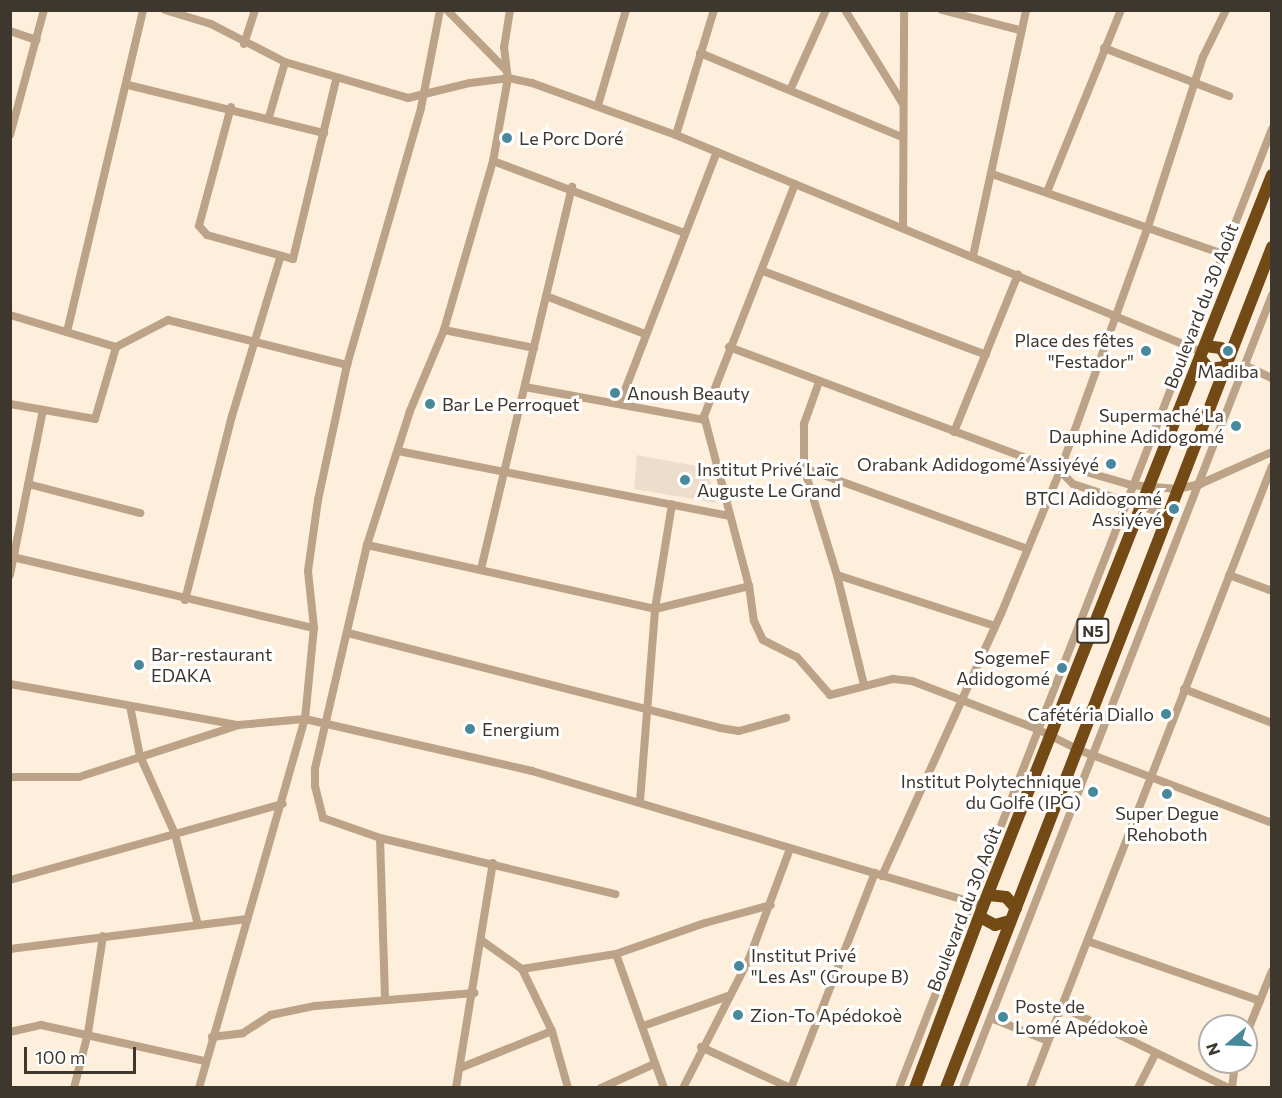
<!DOCTYPE html>
<meta charset="utf-8">
<style>
body{margin:0}
#map{position:relative;width:1282px;height:1098px;overflow:hidden;background:#fdefdc;font-family:Commissioner,sans-serif}
div>[style]{position:absolute}
.education>*{inset:0;background:#eddecb}
.minor>*{height:8px;margin:-4px;padding:0 4px;transform-origin:4px;border-radius:4px;background:#bca287}
.highway>*{height:12px;margin:-6px;padding:0 6px;transform-origin:6px;border-radius:6px;background:#734a15}
.dots>*{width:16px;height:16px;translate:-50% -50%;box-sizing:border-box;border:3px solid #fff;border-radius:50%}
span{translate:-50% -50%;white-space:nowrap;text-align:center;line-height:1.15;-webkit-text-stroke:6px #fff;paint-order:stroke}
.shield-label span{padding:2px 4px;background:#fff;border:2px solid;border-radius:4px;-webkit-text-stroke-width:0}
.shield-label{font-size:16px;color:#3e372e;font-weight:700}
.poi-label{font-size:18px;color:#3e372e}
.left{translate:0 -50%;text-align:left}
.right{translate:-100% -50%;text-align:right}
.street-label{font-size:18px;color:#3e372e}
.frame{position:absolute;inset:0;border:12px solid #3e372e;pointer-events:none}
.north{position:absolute;left:1198px;top:1014px;width:60px;height:60px;box-sizing:border-box;background:#fff;border:2px solid #b2afab;border-radius:50%;rotate:251deg;font-size:16px;font-weight:700;line-height:24px;text-align:center;color:#3e372e}
.north::after{content:'';display:block;margin:auto;width:21px;height:27px;background:#47889b;clip-path:polygon(50% 0,100% 100%,50% 72%,0 100%)}
.scale{position:absolute;left:24px;top:1047px;width:112px;height:27px;box-sizing:border-box;border:3px solid #3e372e;border-top:0;padding-left:8px;font-size:18px;line-height:21px;white-space:nowrap;color:#3e372e;-webkit-text-stroke:4px #fff;paint-order:stroke}
</style>
<div id="map">
<div class="education">
<div style="clip-path:polygon(637px 455px,707px 468px,716px 503px,634px 489px)"></div>
</div>
<div class="minor">
<div style="left:165px;top:10px;width:48px;rotate:16.9deg"></div>
<div style="left:211px;top:24px;width:83px;rotate:27.2deg"></div>
<div style="left:285px;top:62px;width:128px;rotate:16.3deg"></div>
<div style="left:408px;top:98px;width:64px;rotate:-13.6deg"></div>
<div style="left:470px;top:83px;width:38px;rotate:-7deg"></div>
<div style="left:508px;top:78px;width:25px;rotate:12deg"></div>
<div style="left:532px;top:83px;width:153px;rotate:19.9deg"></div>
<div style="left:676px;top:135px;width:569px;rotate:22.42deg"></div>
<div style="left:447px;top:10px;width:84px;rotate:45.5deg"></div>
<div style="left:510px;top:10px;width:37px;rotate:99deg"></div>
<div style="left:504px;top:47px;width:31px;rotate:83deg"></div>
<div style="left:508px;top:78px;width:84px;rotate:100.2deg"></div>
<div style="left:493px;top:161px;width:176px;rotate:106.2deg"></div>
<div style="left:444px;top:330px;width:88px;rotate:112.8deg"></div>
<div style="left:410px;top:411px;width:141px;rotate:107.8deg"></div>
<div style="left:367px;top:545px;width:230px;rotate:103.1deg"></div>
<div style="left:315px;top:769px;width:17px;rotate:90deg"></div>
<div style="left:315px;top:786px;width:33px;rotate:76deg"></div>
<div style="left:323px;top:818px;width:60px;rotate:19.3deg"></div>
<div style="left:380px;top:838px;width:242px;rotate:13.4deg"></div>
<div style="left:845px;top:10px;width:110px;rotate:58.3deg"></div>
<div style="left:942px;top:10px;width:81px;rotate:14.4deg"></div>
<div style="left:10px;top:31px;width:28px;rotate:19deg"></div>
<div style="left:244px;top:44px;width:36px;rotate:-72deg"></div>
<div style="left:1104px;top:48px;width:134px;rotate:21deg"></div>
<div style="left:700px;top:53px;width:219px;rotate:22.6deg"></div>
<div style="left:128px;top:85px;width:202px;rotate:13.8deg"></div>
<div style="left:791px;top:88px;width:85px;rotate:-65.8deg"></div>
<div style="left:598px;top:105px;width:99px;rotate:-73.6deg"></div>
<div style="left:231px;top:107px;width:123px;rotate:105.1deg"></div>
<div style="left:199px;top:226px;width:12px;rotate:48deg"></div>
<div style="left:207px;top:235px;width:89px;rotate:15.6deg"></div>
<div style="left:293px;top:259px;width:184px;rotate:-76.5deg"></div>
<div style="left:269px;top:117px;width:57px;rotate:-73.8deg"></div>
<div style="left:10px;top:135px;width:130px;rotate:-74.8deg"></div>
<div style="left:676px;top:135px;width:131px;rotate:-73.1deg"></div>
<div style="left:493px;top:161px;width:205px;rotate:20.6deg"></div>
<div style="left:992px;top:174px;width:244px;rotate:19.1deg"></div>
<div style="left:795px;top:184px;width:249px;rotate:111.4deg"></div>
<div style="left:704px;top:416px;width:176px;rotate:75.2deg"></div>
<div style="left:749px;top:586px;width:35px;rotate:82deg"></div>
<div style="left:754px;top:621px;width:21px;rotate:65deg"></div>
<div style="left:763px;top:640px;width:38px;rotate:27deg"></div>
<div style="left:797px;top:657px;width:50px;rotate:49deg"></div>
<div style="left:830px;top:695px;width:65px;rotate:-14.3deg"></div>
<div style="left:893px;top:679px;width:19px;rotate:6deg"></div>
<div style="left:912px;top:681px;width:134px;rotate:21deg"></div>
<div style="left:1037px;top:729px;width:47px;rotate:26.6deg"></div>
<div style="left:1079px;top:750px;width:206px;rotate:20.7deg"></div>
<div style="left:1047px;top:192px;width:196px;rotate:-67.9deg"></div>
<div style="left:903px;top:227px;width:217px;rotate:-89.7deg"></div>
<div style="left:973px;top:256px;width:252px;rotate:-77.8deg"></div>
<div style="left:763px;top:271px;width:238px;rotate:20.6deg"></div>
<div style="left:546px;top:296px;width:106px;rotate:21deg"></div>
<div style="left:10px;top:315px;width:111px;rotate:16.8deg"></div>
<div style="left:116px;top:347px;width:59px;rotate:-27.4deg"></div>
<div style="left:168px;top:320px;width:185px;rotate:14.1deg"></div>
<div style="left:444px;top:330px;width:92px;rotate:11.3deg"></div>
<div style="left:67px;top:332px;width:331px;rotate:-76.7deg"></div>
<div style="left:729px;top:347px;width:353px;rotate:20.5deg"></div>
<div style="left:1060px;top:471px;width:18px;rotate:45deg"></div>
<div style="left:1073px;top:484px;width:97px;rotate:18.1deg"></div>
<div style="left:1246px;top:366px;width:29px;rotate:25deg"></div>
<div style="left:819px;top:382px;width:45px;rotate:109.7deg"></div>
<div style="left:804px;top:424px;width:44px;rotate:90deg"></div>
<div style="left:804px;top:468px;width:112px;rotate:72.9deg"></div>
<div style="left:837px;top:575px;width:166px;rotate:17.9deg"></div>
<div style="left:525px;top:387px;width:182px;rotate:10.4deg"></div>
<div style="left:620px;top:403px;width:269px;rotate:-68.9deg"></div>
<div style="left:10px;top:404px;width:86px;rotate:10deg"></div>
<div style="left:95px;top:419px;width:75px;rotate:-73.7deg"></div>
<div style="left:954px;top:432px;width:170px;rotate:-67.9deg"></div>
<div style="left:398px;top:451px;width:336px;rotate:11.1deg"></div>
<div style="left:804px;top:468px;width:238px;rotate:19.9deg"></div>
<div style="left:1060px;top:471px;width:10px;rotate:-24deg"></div>
<div style="left:1069px;top:467px;width:65px;rotate:16.2deg"></div>
<div style="left:1131px;top:485px;width:46px;rotate:5deg"></div>
<div style="left:1177px;top:489px;width:24px;rotate:-12deg"></div>
<div style="left:1200px;top:484px;width:79px;rotate:-24deg"></div>
<div style="left:28px;top:484px;width:116px;rotate:14.5deg"></div>
<div style="left:367px;top:545px;width:295px;rotate:12.5deg"></div>
<div style="left:655px;top:609px;width:97px;rotate:-13.7deg"></div>
<div style="left:17px;top:558px;width:305px;rotate:13.3deg"></div>
<div style="left:481px;top:569px;width:393px;rotate:-76.6deg"></div>
<div style="left:10px;top:575px;width:168px;rotate:-78.7deg"></div>
<div style="left:837px;top:575px;width:113px;rotate:76.2deg"></div>
<div style="left:1229px;top:575px;width:46px;rotate:20.4deg"></div>
<div style="left:185px;top:600px;width:190px;rotate:-75.7deg"></div>
<div style="left:232px;top:416px;width:165px;rotate:-73.1deg"></div>
<div style="left:348px;top:633px;width:384px;rotate:14.3deg"></div>
<div style="left:720px;top:728px;width:19px;rotate:9deg"></div>
<div style="left:739px;top:731px;width:49px;rotate:-15.5deg"></div>
<div style="left:10px;top:684px;width:232px;rotate:10.2deg"></div>
<div style="left:238px;top:725px;width:67px;rotate:-5.1deg"></div>
<div style="left:305px;top:719px;width:233px;rotate:12.9deg"></div>
<div style="left:532px;top:771px;width:464px;rotate:16.6deg"></div>
<div style="left:1184px;top:689px;width:94px;rotate:21.1deg"></div>
<div style="left:130px;top:706px;width:51px;rotate:78.7deg"></div>
<div style="left:140px;top:756px;width:85px;rotate:65.8deg"></div>
<div style="left:175px;top:834px;width:94px;rotate:75.8deg"></div>
<div style="left:10px;top:777px;width:69px"></div>
<div style="left:79px;top:777px;width:165px;rotate:-18deg"></div>
<div style="left:640px;top:801px;width:193px;rotate:-85.5deg"></div>
<div style="left:655px;top:609px;width:106px;rotate:-80.8deg"></div>
<div style="left:380px;top:838px;width:161px;rotate:88.2deg"></div>
<div style="left:882px;top:876px;width:288px;rotate:-65.6deg"></div>
<div style="left:1001px;top:614px;width:155px;rotate:-67.6deg"></div>
<div style="left:1060px;top:471px;width:256px;rotate:-70.2deg"></div>
<div style="left:1147px;top:230px;width:182px;rotate:-72.1deg"></div>
<div style="left:1203px;top:57px;width:52px;rotate:-63.9deg"></div>
<div style="left:10px;top:880px;width:283px;rotate:-15.6deg"></div>
<div style="left:481px;top:940px;width:50px;rotate:35.3deg"></div>
<div style="left:522px;top:969px;width:69px;rotate:64.2deg"></div>
<div style="left:552px;top:1031px;width:59px;rotate:74.3deg"></div>
<div style="left:1090px;top:942px;width:180px;rotate:19.1deg"></div>
<div style="left:10px;top:949px;width:239px;rotate:-7.2deg"></div>
<div style="left:616px;top:954px;width:142px;rotate:70.3deg"></div>
<div style="left:522px;top:969px;width:95px;rotate:-9.1deg"></div>
<div style="left:616px;top:954px;width:94px;rotate:-19.2deg"></div>
<div style="left:705px;top:923px;width:68px;rotate:-15.3deg"></div>
<div style="left:1062px;top:1007px;width:186px;rotate:25.9deg"></div>
<div style="left:991px;top:1018px;width:61px;rotate:22deg"></div>
<div style="left:643px;top:1026px;width:90px;rotate:-19.4deg"></div>
<div style="left:10px;top:1032px;width:32px;rotate:-13deg"></div>
<div style="left:41px;top:1025px;width:168px;rotate:12.4deg"></div>
<div style="left:1246px;top:1035px;width:69px;rotate:-67.9deg"></div>
<div style="left:212px;top:1037px;width:31px;rotate:-7deg"></div>
<div style="left:243px;top:1033px;width:33px;rotate:-33deg"></div>
<div style="left:271px;top:1015px;width:45px;rotate:-11.6deg"></div>
<div style="left:315px;top:1006px;width:160px;rotate:-4.7deg"></div>
<div style="left:701px;top:1047px;width:98px;rotate:24.7deg"></div>
<div style="left:460px;top:1068px;width:99px;rotate:-21.9deg"></div>
<div style="left:74px;top:1088px;width:57px;rotate:-75.7deg"></div>
<div style="left:88px;top:1033px;width:98px;rotate:-81.2deg"></div>
<div style="left:199px;top:1088px;width:384px;rotate:-74deg"></div>
<div style="left:305px;top:719px;width:91px;rotate:-84.4deg"></div>
<div style="left:314px;top:628px;width:57px;rotate:-96deg"></div>
<div style="left:308px;top:571px;width:72px;rotate:-82deg"></div>
<div style="left:318px;top:500px;width:138px;rotate:-77.9deg"></div>
<div style="left:347px;top:365px;width:267px;rotate:-73.9deg"></div>
<div style="left:421px;top:108px;width:100px;rotate:-79deg"></div>
<div style="left:456px;top:1088px;width:228px;rotate:-80.7deg"></div>
<div style="left:601px;top:1088px;width:58px;rotate:-24.4deg"></div>
<div style="left:683px;top:1088px;width:145px;rotate:-62.9deg"></div>
<div style="left:749px;top:959px;width:117px;rotate:-69.6deg"></div>
<div style="left:791px;top:1088px;width:231px;rotate:-68.7deg"></div>
<div style="left:899px;top:1088px;width:1029px;rotate:-68.75deg"></div>
<div style="left:963px;top:1088px;width:851px;rotate:-68.71deg"></div>
<div style="left:1030px;top:1088px;width:667px;rotate:-68.74deg"></div>
<div style="left:1138px;top:1088px;width:37px;rotate:-63deg"></div>
<div style="left:1232px;top:1088px;width:26px;rotate:-83deg"></div>
</div>
<div class="highway">
<div style="left:1205px;top:346px;width:16px;rotate:7deg"></div>
<div style="left:1221px;top:348px;width:13px;rotate:58deg"></div>
<div style="left:1200px;top:358px;width:14px;rotate:51deg"></div>
<div style="left:1209px;top:369px;width:16px;rotate:-7deg"></div>
<div style="left:988px;top:895px;width:18px;rotate:6deg"></div>
<div style="left:1006px;top:897px;width:15px;rotate:48deg"></div>
<div style="left:980px;top:917px;width:17px;rotate:28deg"></div>
<div style="left:995px;top:925px;width:16px;rotate:-15deg"></div>
<div style="left:915px;top:1088px;width:194px;rotate:-69.5deg"></div>
<div style="left:983px;top:906px;width:786px;rotate:-68.43deg"></div>
<div style="left:946px;top:1088px;width:902px;rotate:-68.81deg"></div>
</div>
<div class="dots">
<div style="left:507px;top:138px;background:#47889b"></div>
<div style="left:1146px;top:351px;background:#47889b"></div>
<div style="left:1228px;top:351px;background:#47889b"></div>
<div style="left:615px;top:393px;background:#47889b"></div>
<div style="left:430px;top:404px;background:#47889b"></div>
<div style="left:1236px;top:426px;background:#47889b"></div>
<div style="left:1111px;top:464px;background:#47889b"></div>
<div style="left:685px;top:480px;background:#47889b"></div>
<div style="left:1174px;top:509px;background:#47889b"></div>
<div style="left:139px;top:665px;background:#47889b"></div>
<div style="left:1062px;top:668px;background:#47889b"></div>
<div style="left:1166px;top:714px;background:#47889b"></div>
<div style="left:470px;top:729px;background:#47889b"></div>
<div style="left:1093px;top:792px;background:#47889b"></div>
<div style="left:1167px;top:794px;background:#47889b"></div>
<div style="left:739px;top:966px;background:#47889b"></div>
<div style="left:738px;top:1015px;background:#47889b"></div>
<div style="left:1003px;top:1017px;background:#47889b"></div>
</div>
<div class="shield-label">
<span style="left:1093px;top:631px">N5</span>
</div>
<div class="poi-label">
<span class="left" style="left:519px;top:138px">Le Porc Doré</span>
<span class="right" style="left:1134px;top:351px">Place des fêtes<br>"Festador"</span>
<span style="left:1228px;top:371px">Madiba</span>
<span class="left" style="left:627px;top:393px">Anoush Beauty</span>
<span class="left" style="left:442px;top:404px">Bar Le Perroquet</span>
<span class="right" style="left:1224px;top:426px">Supermaché La<br>Dauphine Adidogomé</span>
<span class="right" style="left:1099px;top:464px">Orabank Adidogomé Assiyéyé</span>
<span class="left" style="left:697px;top:480px">Institut Privé Laïc<br>Auguste Le Grand</span>
<span class="right" style="left:1162px;top:509px">BTCI Adidogomé<br>Assiyéyé</span>
<span class="left" style="left:151px;top:665px">Bar-restaurant<br>EDAKA</span>
<span class="right" style="left:1050px;top:668px">SogemeF<br>Adidogomé</span>
<span class="right" style="left:1154px;top:714px">Cafétéria Diallo</span>
<span class="left" style="left:482px;top:729px">Energium</span>
<span class="right" style="left:1081px;top:792px">Institut Polytechnique<br>du Golfe (IPG)</span>
<span style="left:1167px;top:824px">Super Degue<br>Rehoboth</span>
<span class="left" style="left:751px;top:966px">Institut Privé<br>"Les As" (Groupe B)</span>
<span class="left" style="left:1015px;top:1017px">Poste de<br>Lomé Apédokoè</span>
<span class="left" style="left:750px;top:1015px">Zion-To Apédokoè</span>
</div>
<div class="street-label">
<span style="left:1201px;top:306px;rotate:-69deg">Boulevard du 30 Août</span>
<span style="left:964px;top:909px;rotate:-69deg">Boulevard du 30 Août</span>
</div>
<div class="frame"></div>
<div class="north">N</div>
<div class="scale">100 m</div>
</div>
